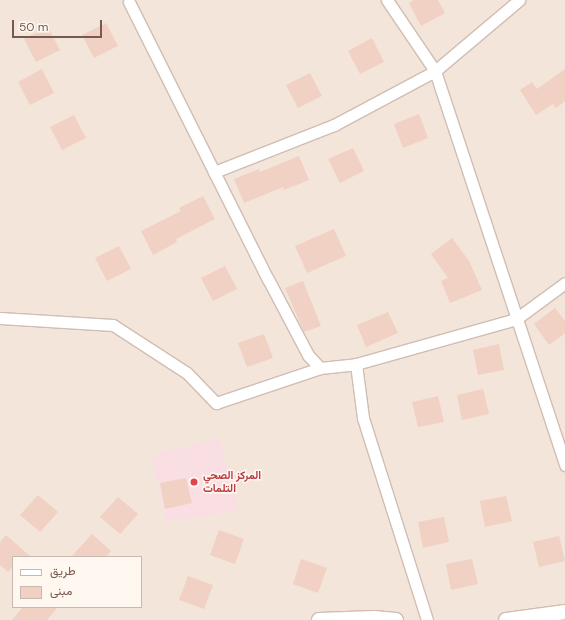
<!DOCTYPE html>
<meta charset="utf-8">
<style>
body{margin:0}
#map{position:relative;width:565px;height:620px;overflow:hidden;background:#fcf4eb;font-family:"DM Sans",Vazirmatn,sans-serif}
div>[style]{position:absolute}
.residential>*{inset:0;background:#f3e5d9}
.medical>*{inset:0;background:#f9dfe4}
.building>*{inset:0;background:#f0d1c4}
.roads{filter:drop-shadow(1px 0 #d0bdb3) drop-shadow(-1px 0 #d0bdb3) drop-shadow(0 1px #d0bdb3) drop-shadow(0 -1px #d0bdb3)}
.minor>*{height:11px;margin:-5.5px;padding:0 5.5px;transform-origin:5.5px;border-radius:5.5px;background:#fff}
.tertiary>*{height:14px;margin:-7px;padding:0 7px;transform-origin:7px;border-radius:7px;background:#fff}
.dots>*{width:11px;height:11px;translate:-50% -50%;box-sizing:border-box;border:2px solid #fef8f1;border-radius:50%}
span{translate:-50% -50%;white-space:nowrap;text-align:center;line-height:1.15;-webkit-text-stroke:3px #fef8f1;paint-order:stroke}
.health-label{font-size:11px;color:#be3a42;font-weight:700}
.left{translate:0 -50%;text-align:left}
.legend{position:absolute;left:12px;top:556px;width:130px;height:52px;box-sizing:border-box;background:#fef8f1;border:1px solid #c8b8b0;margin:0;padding:5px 7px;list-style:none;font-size:12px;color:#76594f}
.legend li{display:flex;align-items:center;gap:8px;height:20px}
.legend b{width:20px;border:1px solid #c8b8b0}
.scale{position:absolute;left:12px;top:20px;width:90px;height:18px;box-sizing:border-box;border:2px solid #76594f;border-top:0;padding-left:5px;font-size:12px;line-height:14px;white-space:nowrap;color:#76594f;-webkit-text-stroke:3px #fef8f1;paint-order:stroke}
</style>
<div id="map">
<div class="residential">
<div style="clip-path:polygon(evenodd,0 0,565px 0,565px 620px,0 620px,0 0,13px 557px,141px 557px,141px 607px,13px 607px,13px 557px)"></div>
</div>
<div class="medical">
<div style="clip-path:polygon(219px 438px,239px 510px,166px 523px,151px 455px)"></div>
</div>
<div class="building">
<div style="clip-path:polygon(414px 0,438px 0,445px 13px,421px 26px,409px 3px)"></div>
<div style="clip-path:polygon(106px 23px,118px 46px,94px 58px,82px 35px)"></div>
<div style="clip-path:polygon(48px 27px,60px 50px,36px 62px,24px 39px)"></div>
<div style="clip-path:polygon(372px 38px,384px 62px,360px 74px,348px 51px)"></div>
<div style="clip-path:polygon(42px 69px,54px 93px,30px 105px,18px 82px)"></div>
<div style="clip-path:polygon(565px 69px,565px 101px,556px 108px,553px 104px,536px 115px,520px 90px,532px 82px,537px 89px)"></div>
<div style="clip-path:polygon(310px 73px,322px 96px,298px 108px,286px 85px)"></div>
<div style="clip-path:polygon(419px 114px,428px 138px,403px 148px,394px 124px)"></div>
<div style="clip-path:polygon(74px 115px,86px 138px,62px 150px,50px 127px)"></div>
<div style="clip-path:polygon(353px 148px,364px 171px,340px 183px,328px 159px)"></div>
<div style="clip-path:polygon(299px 156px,309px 180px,284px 190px,283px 187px,244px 203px,234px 179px,259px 169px,260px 172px)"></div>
<div style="clip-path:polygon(203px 196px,215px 219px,176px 239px,177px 242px,153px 255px,141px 231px,181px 211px,179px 208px)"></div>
<div style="clip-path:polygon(334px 229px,346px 256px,307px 273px,295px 246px)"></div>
<div style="clip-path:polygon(452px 238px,469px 261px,482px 290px,450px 303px,441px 281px,448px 278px,431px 254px)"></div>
<div style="clip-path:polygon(119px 246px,131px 269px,107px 281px,95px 258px)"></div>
<div style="clip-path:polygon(225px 266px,237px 289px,213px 301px,201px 278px)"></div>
<div style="clip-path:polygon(303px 281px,321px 326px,304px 332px,285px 288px)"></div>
<div style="clip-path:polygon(555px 308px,565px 321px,565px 333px,549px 345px,534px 324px)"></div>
<div style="clip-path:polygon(388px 312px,398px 333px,366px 347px,357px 325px)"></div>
<div style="clip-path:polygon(264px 334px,273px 358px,247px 367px,238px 343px)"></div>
<div style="clip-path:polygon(499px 344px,504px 370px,478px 375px,473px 350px)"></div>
<div style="clip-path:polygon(483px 389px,489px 414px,462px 420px,457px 395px)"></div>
<div style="clip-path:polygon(438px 396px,444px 422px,418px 427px,412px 402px)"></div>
<div style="clip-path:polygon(186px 478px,192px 503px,165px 509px,160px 483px)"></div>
<div style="clip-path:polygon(38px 495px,58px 512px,40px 532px,20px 515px)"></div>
<div style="clip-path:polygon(506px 496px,512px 521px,485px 527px,480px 501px)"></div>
<div style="clip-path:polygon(118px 497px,138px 514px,120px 534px,100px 517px)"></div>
<div style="clip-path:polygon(444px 517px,449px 542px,423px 548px,418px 522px)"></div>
<div style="clip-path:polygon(219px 530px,244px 539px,235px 564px,210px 555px)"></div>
<div style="clip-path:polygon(92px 534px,111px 551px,106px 557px,71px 557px)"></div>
<div style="clip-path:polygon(6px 535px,31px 557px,13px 557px,13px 567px,8px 572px,0 565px,0 542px)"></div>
<div style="clip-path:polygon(559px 536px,565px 561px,539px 567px,533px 542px)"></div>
<div style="clip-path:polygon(301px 559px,327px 568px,318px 593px,293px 584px)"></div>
<div style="clip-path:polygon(472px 559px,478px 584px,451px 590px,446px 564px)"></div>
<div style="clip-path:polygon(188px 576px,213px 585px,204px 609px,179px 600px)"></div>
<div style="clip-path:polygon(23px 607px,58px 607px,47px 620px,12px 620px)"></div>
</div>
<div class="roads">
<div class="minor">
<div style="left:387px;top:0;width:86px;rotate:55.9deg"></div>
<div style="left:435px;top:71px;width:415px;rotate:71.7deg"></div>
<div style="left:129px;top:2px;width:310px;rotate:63.4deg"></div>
<div style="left:268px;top:279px;width:86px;rotate:62.2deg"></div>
<div style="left:308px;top:355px;width:18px;rotate:47deg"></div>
<div style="left:320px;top:368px;width:36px;rotate:-6deg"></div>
<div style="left:356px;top:364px;width:166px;rotate:-15.7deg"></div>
<div style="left:516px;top:319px;width:61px;rotate:-36.3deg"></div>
<div style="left:214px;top:172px;width:129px;rotate:-21.4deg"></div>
<div style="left:334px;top:125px;width:115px;rotate:-28.1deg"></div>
<div style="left:435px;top:71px;width:110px;rotate:-40.2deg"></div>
<div style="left:0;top:318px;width:113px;rotate:3.5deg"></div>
<div style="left:113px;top:325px;width:88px;rotate:33deg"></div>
<div style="left:187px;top:373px;width:42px;rotate:46deg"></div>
<div style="left:216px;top:403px;width:110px;rotate:-18.6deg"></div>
<div style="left:356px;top:364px;width:54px;rotate:82.6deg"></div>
<div style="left:363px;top:418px;width:212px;rotate:72.4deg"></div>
</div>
<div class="tertiary">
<div style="left:319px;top:620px;width:55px;rotate:-2.1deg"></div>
<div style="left:374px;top:618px;width:22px;rotate:5deg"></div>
<div style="left:506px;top:620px;width:60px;rotate:-7.7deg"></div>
</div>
</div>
<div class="dots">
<div style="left:194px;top:482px;background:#e0444e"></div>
</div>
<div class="health-label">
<span class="left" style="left:203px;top:482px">المركز الصحي<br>التلمات</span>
</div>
<ul class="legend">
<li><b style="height:5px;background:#fff"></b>طريق</li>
<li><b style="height:11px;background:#f0d1c4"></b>مبنى</li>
</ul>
<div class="scale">50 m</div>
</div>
